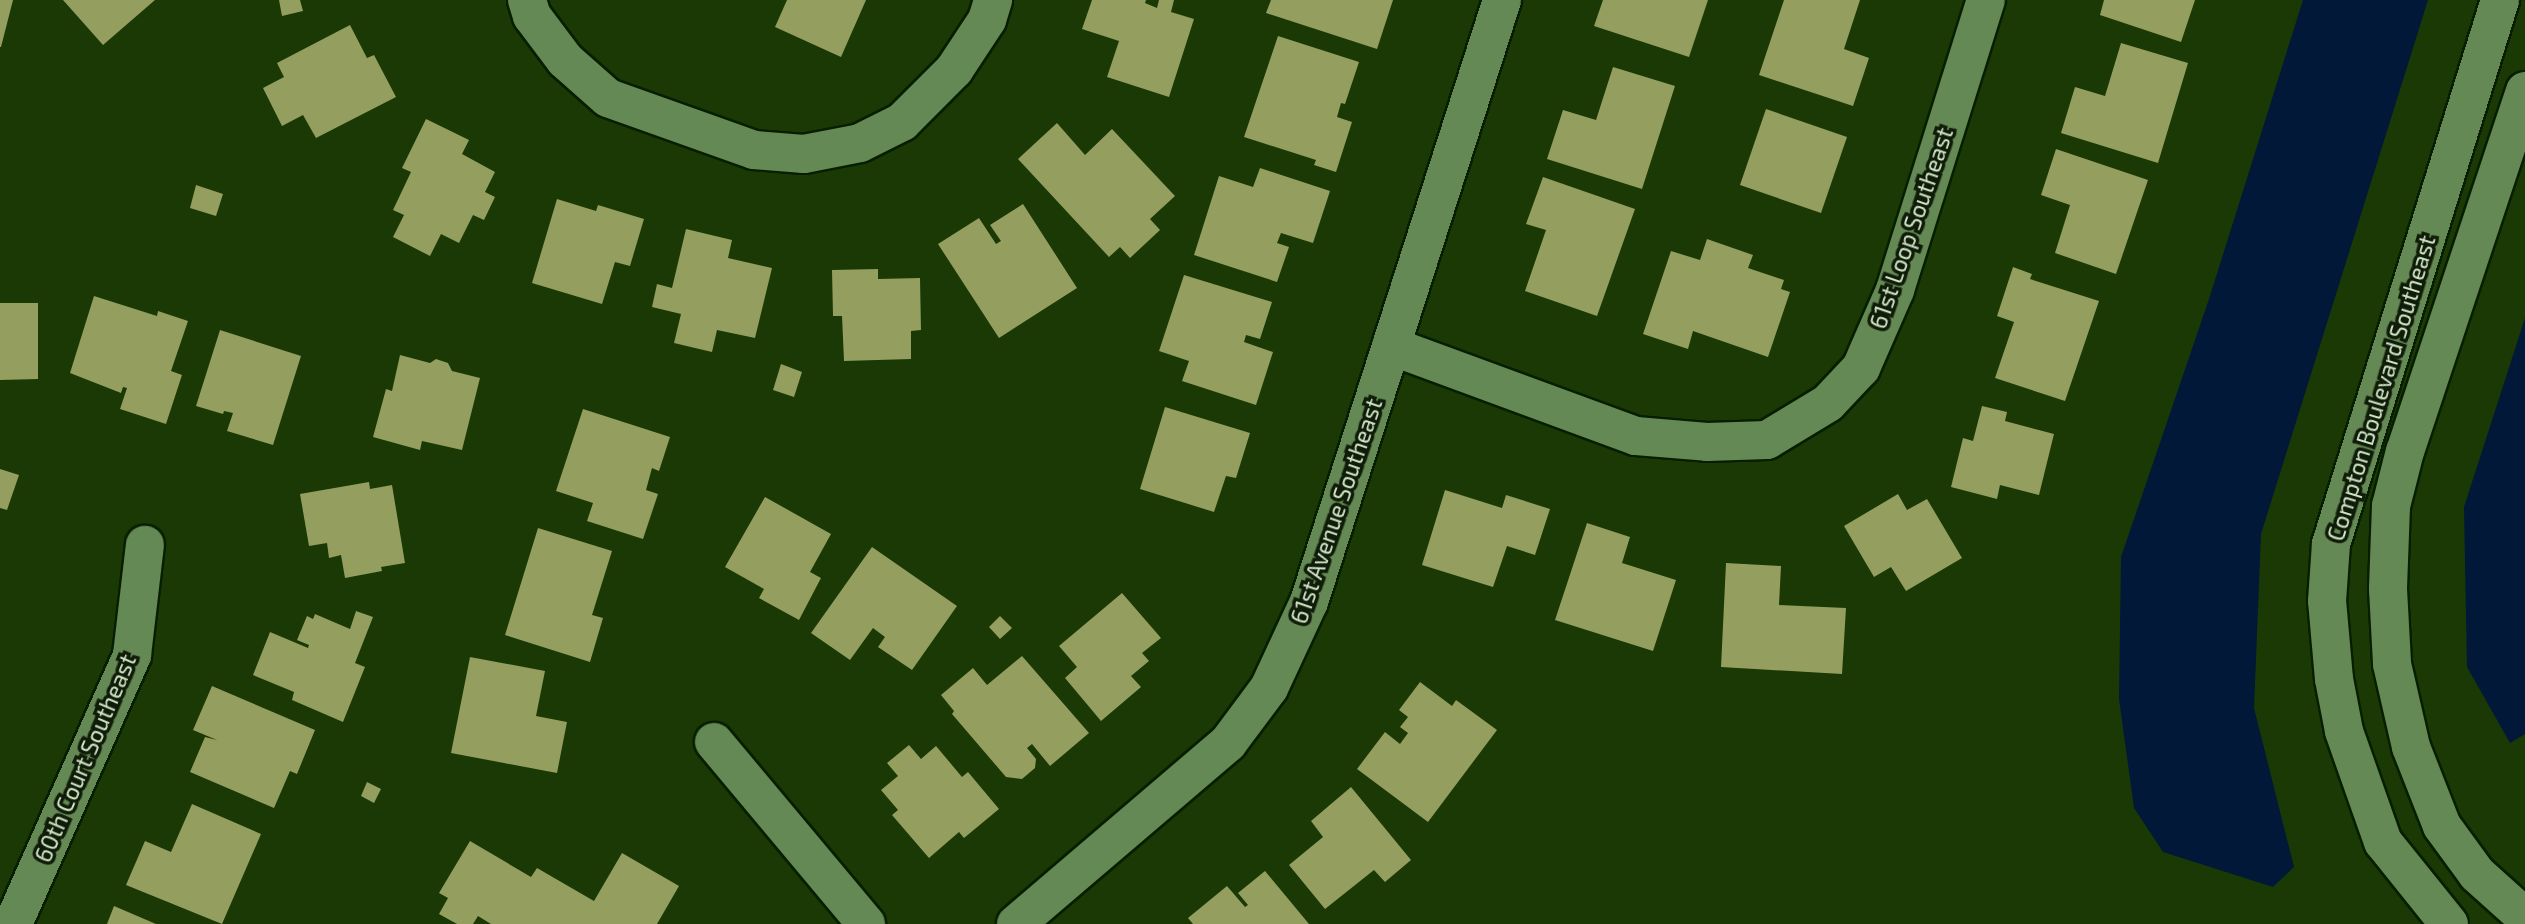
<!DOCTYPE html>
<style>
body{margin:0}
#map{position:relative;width:2525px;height:924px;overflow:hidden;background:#1a3905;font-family:"Exo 2",sans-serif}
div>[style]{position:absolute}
.water>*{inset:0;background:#011838}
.building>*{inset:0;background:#949e5f}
.roads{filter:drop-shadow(2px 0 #071f00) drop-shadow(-2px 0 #071f00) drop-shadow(0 2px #071f00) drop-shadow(0 -2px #071f00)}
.street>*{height:38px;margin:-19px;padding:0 19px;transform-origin:19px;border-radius:19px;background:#658955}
span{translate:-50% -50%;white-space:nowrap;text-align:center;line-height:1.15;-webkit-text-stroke:7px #0f1d08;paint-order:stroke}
.street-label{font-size:23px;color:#d2e6ca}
</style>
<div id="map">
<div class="water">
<div style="clip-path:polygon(2303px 0,2428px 0,2261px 534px,2254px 708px,2294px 867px,2273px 887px,2163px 852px,2134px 808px,2119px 699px,2121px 557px,2209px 299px)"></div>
<div style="clip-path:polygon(2525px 318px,2525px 734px,2510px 743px,2467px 667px,2464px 507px)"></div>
</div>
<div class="building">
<div style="clip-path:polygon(0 0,13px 0,1px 47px,0 47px)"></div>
<div style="clip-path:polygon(63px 0,155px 0,103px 45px)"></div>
<div style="clip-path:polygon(279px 0,300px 0,303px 11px,282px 16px)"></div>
<div style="clip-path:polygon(787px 0,866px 0,841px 57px,775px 27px)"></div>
<div style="clip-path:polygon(1092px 0,1146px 0,1145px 3px,1157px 8px,1159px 0,1174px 0,1171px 12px,1194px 19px,1169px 97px,1107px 77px,1119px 41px,1082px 29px)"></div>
<div style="clip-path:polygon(1271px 0,1393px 0,1377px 49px,1266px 13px)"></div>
<div style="clip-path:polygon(1603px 0,1708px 0,1689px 57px,1594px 26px)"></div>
<div style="clip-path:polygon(1784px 0,1860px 0,1844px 49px,1869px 58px,1853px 106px,1759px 75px)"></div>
<div style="clip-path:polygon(2104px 0,2195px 0,2181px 42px,2100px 15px)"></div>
<div style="clip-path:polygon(350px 25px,367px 58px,374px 55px,396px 97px,316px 138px,303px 115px,282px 126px,263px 88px,284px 77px,277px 63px)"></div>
<div style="clip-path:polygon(1278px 36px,1359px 62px,1345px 104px,1341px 103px,1337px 117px,1352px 122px,1336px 172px,1314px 165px,1316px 160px,1244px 137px)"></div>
<div style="clip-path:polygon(2121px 43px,2188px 63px,2158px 163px,2061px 133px,2075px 87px,2105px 96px)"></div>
<div style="clip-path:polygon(1613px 67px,1675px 86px,1642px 189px,1547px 159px,1563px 110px,1596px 120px)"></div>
<div style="clip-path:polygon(1766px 109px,1847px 137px,1821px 213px,1740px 185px)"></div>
<div style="clip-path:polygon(426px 119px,469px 140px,462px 154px,495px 172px,485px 192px,495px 197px,484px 220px,473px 215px,459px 243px,441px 234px,430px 256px,393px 237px,404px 215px,393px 210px,411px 172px,402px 168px)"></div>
<div style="clip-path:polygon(1057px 123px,1085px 155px,1112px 129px,1175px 196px,1150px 219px,1160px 230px,1130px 258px,1120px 247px,1109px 257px,1018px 159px)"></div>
<div style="clip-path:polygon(2056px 149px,2148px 180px,2116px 274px,2055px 253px,2070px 205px,2041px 195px)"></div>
<div style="clip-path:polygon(1260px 168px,1330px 191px,1313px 243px,1281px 233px,1277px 243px,1289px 247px,1277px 282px,1194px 255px,1219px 176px,1253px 187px)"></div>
<div style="clip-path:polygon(1543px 177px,1635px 209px,1597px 316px,1525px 291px,1546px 230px,1526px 224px)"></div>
<div style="clip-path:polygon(196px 185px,223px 194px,216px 216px,190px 208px)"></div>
<div style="clip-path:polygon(557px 199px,596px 211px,598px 205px,644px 219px,630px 266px,615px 262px,602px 304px,532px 283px)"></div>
<div style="clip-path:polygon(1023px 204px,1077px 288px,999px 338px,938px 244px,979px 218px,996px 244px,1001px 241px,990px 225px)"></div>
<div style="clip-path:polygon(686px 229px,732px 240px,728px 258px,772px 268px,755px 338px,717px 330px,712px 352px,674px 343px,681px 314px,652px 307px,657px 284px,672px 288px)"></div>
<div style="clip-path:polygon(1707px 239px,1753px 255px,1748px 268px,1784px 280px,1781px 289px,1790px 292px,1768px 357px,1693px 331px,1688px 349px,1643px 334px,1671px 251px,1700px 260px)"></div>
<div style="clip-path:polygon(2013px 267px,2032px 274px,2030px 279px,2099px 301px,2065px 401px,1995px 378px,2014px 322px,1997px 316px)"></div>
<div style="clip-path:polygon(878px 269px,878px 279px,920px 278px,921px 330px,911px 331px,911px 359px,844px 361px,842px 316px,833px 316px,832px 270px)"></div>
<div style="clip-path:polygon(1184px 275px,1272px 302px,1260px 339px,1246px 335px,1244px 342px,1273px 352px,1256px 405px,1182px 381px,1189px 361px,1159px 351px)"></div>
<div style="clip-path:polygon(94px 296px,157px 316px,158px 311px,188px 321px,171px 371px,182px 375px,166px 424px,120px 409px,127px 388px,123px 387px,121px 393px,70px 373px)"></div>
<div style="clip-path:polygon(0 303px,38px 303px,38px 379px,0 380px)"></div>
<div style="clip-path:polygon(220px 330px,301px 356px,273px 445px,227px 431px,233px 413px,224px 411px,223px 414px,196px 406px)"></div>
<div style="clip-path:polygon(400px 355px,430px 363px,436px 359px,448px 363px,452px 371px,480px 378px,462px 450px,422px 441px,420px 450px,373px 437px,386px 389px,392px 391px)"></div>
<div style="clip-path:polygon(781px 364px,802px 372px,794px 397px,773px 390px)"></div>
<div style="clip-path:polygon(1982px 406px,2007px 412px,2005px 421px,2054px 434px,2039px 495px,2000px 485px,1997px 499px,1951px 487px,1963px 438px,1973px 441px)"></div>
<div style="clip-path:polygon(1165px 407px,1250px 433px,1236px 478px,1226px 476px,1214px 512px,1140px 489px)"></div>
<div style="clip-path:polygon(583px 409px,670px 437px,659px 471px,652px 468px,646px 490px,658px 494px,643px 539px,587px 521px,593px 503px,556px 491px)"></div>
<div style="clip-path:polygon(0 469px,19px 475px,7px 510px,0 508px)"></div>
<div style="clip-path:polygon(369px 482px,370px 489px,392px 485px,405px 563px,381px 567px,382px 571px,345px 578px,341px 555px,329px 558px,327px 543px,309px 546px,300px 494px)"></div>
<div style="clip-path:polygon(1445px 490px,1502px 508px,1506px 495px,1550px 509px,1535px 555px,1507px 546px,1493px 587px,1422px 565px)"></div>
<div style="clip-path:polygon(1898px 494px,1907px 510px,1927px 499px,1962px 558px,1906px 591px,1891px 567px,1874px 577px,1844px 526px)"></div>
<div style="clip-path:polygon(765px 497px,831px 534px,810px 572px,821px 578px,799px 620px,759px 598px,764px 589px,725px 567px)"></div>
<div style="clip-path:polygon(1587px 523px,1630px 537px,1622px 563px,1676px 580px,1653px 651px,1555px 620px)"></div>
<div style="clip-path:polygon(538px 528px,612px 551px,592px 615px,603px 618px,590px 662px,505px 635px)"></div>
<div style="clip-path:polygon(872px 547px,957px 606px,912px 670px,878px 647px,885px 637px,873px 628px,850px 660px,811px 633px)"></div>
<div style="clip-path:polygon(1726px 563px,1781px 566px,1779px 605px,1846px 608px,1842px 674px,1721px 667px)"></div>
<div style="clip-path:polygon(1122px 593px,1161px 638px,1142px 653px,1149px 661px,1131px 676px,1141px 687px,1101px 721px,1065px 678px,1077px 667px,1059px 646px)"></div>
<div style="clip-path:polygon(356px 611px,373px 617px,355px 663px,365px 667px,343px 722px,292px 700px,294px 692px,253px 675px,270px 632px,308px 648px,309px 645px,297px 640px,307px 616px,313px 619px,315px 614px,350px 629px)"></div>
<div style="clip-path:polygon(1000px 616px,1012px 628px,1000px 639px,989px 627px)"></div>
<div style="clip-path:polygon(1022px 656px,1089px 733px,1050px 766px,1032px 744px,1027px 748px,1036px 759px,1035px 768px,1022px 779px,1006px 777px,952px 714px,954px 711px,941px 695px,973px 668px,987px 685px)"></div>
<div style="clip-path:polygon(470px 657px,545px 671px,536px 716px,567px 722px,557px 773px,451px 753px)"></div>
<div style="clip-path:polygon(1420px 682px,1452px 706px,1456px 700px,1497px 730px,1428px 822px,1357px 769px,1385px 732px,1400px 744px,1408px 733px,1400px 727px,1408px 717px,1399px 710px)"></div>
<div style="clip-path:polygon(212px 686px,315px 730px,297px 774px,290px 771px,274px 808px,190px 772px,205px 737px,217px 740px,193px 730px)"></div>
<div style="clip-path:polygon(909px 745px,921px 759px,936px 746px,962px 777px,968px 772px,999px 809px,964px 838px,959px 832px,929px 858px,892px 815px,898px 810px,881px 790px,898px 776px,887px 763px)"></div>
<div style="clip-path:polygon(367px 782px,381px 789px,374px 803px,361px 796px)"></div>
<div style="clip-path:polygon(1351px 787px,1411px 860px,1385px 882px,1374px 870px,1325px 909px,1289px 865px,1323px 837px,1311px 821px)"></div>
<div style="clip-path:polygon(192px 804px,261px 834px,222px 924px,126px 885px,145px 841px,171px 852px)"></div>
<div style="clip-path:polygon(470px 841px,531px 877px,537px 868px,594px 901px,622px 853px,679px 886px,657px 924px,491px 924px,478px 916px,473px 924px,457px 924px,439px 914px,448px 898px,439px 893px)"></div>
<div style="clip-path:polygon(1265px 871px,1309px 924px,1193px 924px,1188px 918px,1227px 886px,1245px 907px,1248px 905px,1238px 893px)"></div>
<div style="clip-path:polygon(114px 906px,156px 924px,107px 924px)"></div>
</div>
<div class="roads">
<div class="street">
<div style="left:527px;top:0;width:17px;rotate:73deg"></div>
<div style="left:532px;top:16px;width:55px;rotate:53.1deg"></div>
<div style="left:565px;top:60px;width:57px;rotate:41.5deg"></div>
<div style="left:608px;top:98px;width:155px;rotate:19.6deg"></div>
<div style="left:754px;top:150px;width:50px;rotate:4.6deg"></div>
<div style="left:804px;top:154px;width:57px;rotate:-11.1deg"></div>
<div style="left:860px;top:143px;width:47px;rotate:-26.6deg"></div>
<div style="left:902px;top:122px;width:74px;rotate:-45deg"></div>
<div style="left:954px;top:70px;width:60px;rotate:-56.6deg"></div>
<div style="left:987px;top:20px;width:21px;rotate:-73deg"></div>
<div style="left:2525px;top:91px;width:379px;rotate:108.4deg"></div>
<div style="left:2405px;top:451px;width:57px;rotate:104.3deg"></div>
<div style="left:2391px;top:506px;width:83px;rotate:92.1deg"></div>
<div style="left:2388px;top:589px;width:75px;rotate:86.9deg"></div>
<div style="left:2392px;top:664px;width:85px;rotate:77.1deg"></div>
<div style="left:2411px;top:747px;width:85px;rotate:68.6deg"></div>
<div style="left:2442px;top:826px;width:59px;rotate:53.9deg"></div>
<div style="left:2477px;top:874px;width:64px;rotate:41.9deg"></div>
<div style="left:1391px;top:346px;width:261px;rotate:20.2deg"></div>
<div style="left:1636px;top:436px;width:71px;rotate:4.8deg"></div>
<div style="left:1707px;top:442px;width:60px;rotate:-1.9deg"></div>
<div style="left:1767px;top:440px;width:71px;rotate:-31.2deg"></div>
<div style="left:1828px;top:403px;width:48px;rotate:-46.7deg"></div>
<div style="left:1861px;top:368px;width:85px;rotate:-66.4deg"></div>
<div style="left:1895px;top:290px;width:304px;rotate:-72.6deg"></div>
<div style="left:714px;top:742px;width:237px;rotate:50.1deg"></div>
<div style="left:13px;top:924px;width:294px;rotate:-66.1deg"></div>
<div style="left:132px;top:655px;width:111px;rotate:-83.3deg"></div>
<div style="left:1016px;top:924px;width:279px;rotate:-40.5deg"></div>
<div style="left:1228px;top:743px;width:69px;rotate:-53.3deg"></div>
<div style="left:1269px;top:688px;width:95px;rotate:-65.1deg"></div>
<div style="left:1309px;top:602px;width:632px;rotate:-72.22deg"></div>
<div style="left:2449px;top:924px;width:105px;rotate:-128.8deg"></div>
<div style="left:2383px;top:842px;width:118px;rotate:-109.4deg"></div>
<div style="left:2344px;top:731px;width:53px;rotate:-100.9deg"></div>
<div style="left:2334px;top:679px;width:78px;rotate:-95.1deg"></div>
<div style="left:2327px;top:601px;width:57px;rotate:-86deg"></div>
<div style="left:2331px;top:544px;width:570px;rotate:-72.74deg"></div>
</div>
</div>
<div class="street-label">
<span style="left:1911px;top:228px;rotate:-71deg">61st Loop Southeast</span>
<span style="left:2381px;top:388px;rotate:-73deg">Compton Boulevard Southeast</span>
<span style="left:1336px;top:511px;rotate:-71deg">61st Avenue Southeast</span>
<span style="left:85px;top:758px;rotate:-67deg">60th Court Southeast</span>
</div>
</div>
